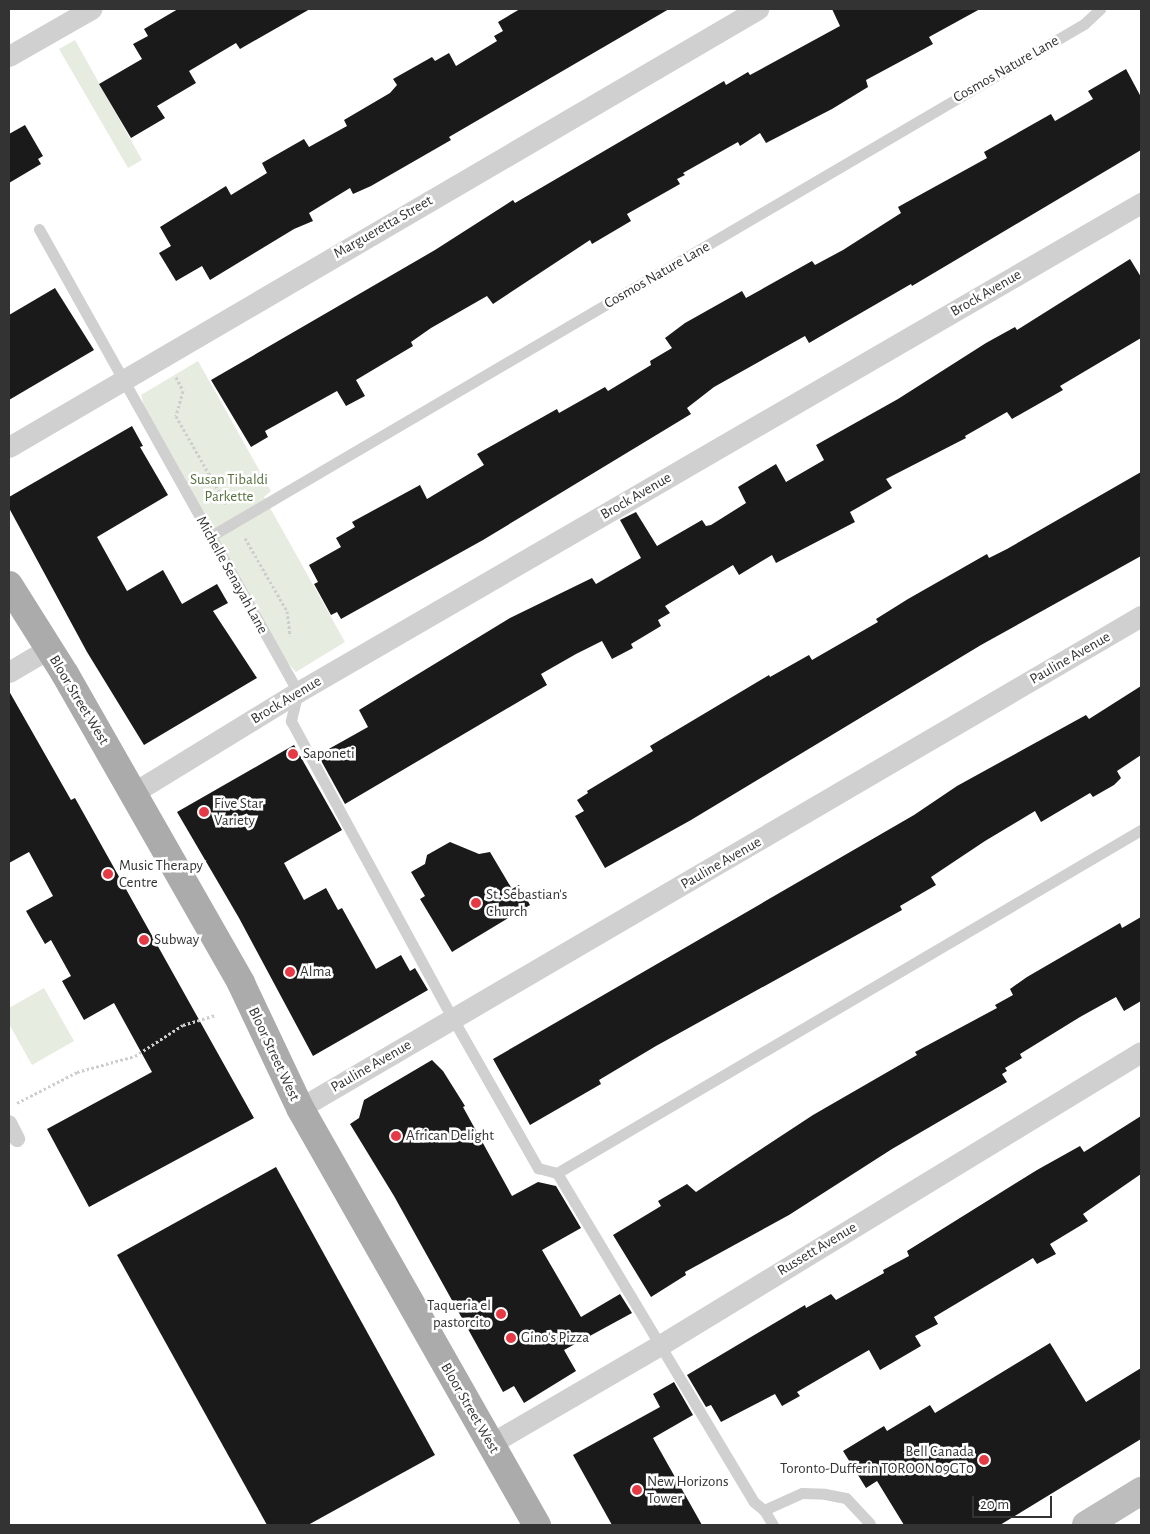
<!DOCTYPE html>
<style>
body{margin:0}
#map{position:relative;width:1150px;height:1534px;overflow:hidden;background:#fff;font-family:"Alegreya Sans",sans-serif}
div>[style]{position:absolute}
.green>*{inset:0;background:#e6ecdf}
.building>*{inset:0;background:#1a1a1a}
.path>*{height:3px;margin-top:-1.5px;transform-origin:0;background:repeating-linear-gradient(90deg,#cdcdcd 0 2.5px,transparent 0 5px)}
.service>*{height:11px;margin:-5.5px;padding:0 5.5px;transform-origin:5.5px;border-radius:5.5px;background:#d0d0d0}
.pedestrian>*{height:16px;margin:-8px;padding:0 8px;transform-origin:8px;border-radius:8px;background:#d0d0d0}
.minor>*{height:21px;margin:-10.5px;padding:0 10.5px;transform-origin:10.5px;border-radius:10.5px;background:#d0d0d0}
.secondary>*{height:28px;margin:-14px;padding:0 14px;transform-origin:14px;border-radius:14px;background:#bdbdbd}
.primary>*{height:28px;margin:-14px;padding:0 14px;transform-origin:14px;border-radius:14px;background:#ababab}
.dots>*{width:14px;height:14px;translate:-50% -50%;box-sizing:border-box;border:2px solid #fff;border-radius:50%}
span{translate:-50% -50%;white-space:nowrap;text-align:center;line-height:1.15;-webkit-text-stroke:5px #fff;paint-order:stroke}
.street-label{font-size:15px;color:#333}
.park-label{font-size:15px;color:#56703f}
.poi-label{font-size:15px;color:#333}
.left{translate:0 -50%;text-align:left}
.right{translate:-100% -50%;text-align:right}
.frame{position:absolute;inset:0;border:10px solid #333;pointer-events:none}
.scale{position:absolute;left:972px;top:1496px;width:80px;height:22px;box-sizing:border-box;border:2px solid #333;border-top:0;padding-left:6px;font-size:15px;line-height:18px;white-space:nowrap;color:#333;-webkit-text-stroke:4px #fff;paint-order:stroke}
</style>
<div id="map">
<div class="green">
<div style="clip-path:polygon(75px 40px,142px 160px,128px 168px,59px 49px)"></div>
<div style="clip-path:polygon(198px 361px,271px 491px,264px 497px,345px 642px,296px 672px,283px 658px,145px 410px,141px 395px)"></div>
<div style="clip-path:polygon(44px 988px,74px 1041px,32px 1065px,9px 1024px,9px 1008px)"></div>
</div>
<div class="building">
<div style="clip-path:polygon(178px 9px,310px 9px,240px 49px,236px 43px,189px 71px,196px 83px,157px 106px,165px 118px,131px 138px,99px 84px,142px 59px,133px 44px,148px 36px,144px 29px)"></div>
<div style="clip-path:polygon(520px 9px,669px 9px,449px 137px,451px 140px,371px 186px,353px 194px,350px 188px,309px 213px,313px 221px,294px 229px,210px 280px,202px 266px,176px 281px,159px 253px,171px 246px,160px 227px,226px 186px,231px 195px,267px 173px,262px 163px,304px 139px,309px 147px,347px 126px,344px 120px,390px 93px,397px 85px,393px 79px,432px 57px,435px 61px,449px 53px,456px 66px,497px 41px,494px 36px,503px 31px,498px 22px)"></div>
<div style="clip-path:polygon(832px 9px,980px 9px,929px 37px,933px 44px,866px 80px,868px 87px,832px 109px,766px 143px,760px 133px,740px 146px,738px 142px,683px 173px,685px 175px,677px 179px,680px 184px,627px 214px,631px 221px,592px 244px,590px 240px,493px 304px,487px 296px,431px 328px,411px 342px,413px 346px,356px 380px,365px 396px,346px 406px,337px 391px,265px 431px,268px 437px,251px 447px,211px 380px,435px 250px,513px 200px,515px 203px,724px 81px,726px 85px,748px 72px,750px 75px,840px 26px)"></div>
<div style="clip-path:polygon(1126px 69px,1141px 97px,1141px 150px,912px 286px,911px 284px,809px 343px,805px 336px,714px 387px,687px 408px,691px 414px,483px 540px,341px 619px,337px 612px,331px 615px,314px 584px,318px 582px,309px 565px,341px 547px,336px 538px,355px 527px,352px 522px,420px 485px,427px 499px,484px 465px,477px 454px,557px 409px,559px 413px,605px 387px,608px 391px,651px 365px,650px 361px,672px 348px,665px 338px,685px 323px,742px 291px,746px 298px,812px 261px,815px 265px,843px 250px,901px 213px,898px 207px,987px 158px,984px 152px,1051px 114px,1055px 121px,1093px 99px,1088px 91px)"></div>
<div style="clip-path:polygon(25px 125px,43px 156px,38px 159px,41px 164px,9px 183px,9px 134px)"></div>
<div style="clip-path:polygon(1130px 259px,1141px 277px,1141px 338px,1060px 386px,1063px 390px,1012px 419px,1007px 412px,965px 436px,966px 438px,886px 479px,892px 488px,850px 512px,855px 522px,776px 563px,772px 555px,739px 575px,733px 565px,665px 606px,670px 613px,658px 620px,661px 626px,631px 644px,633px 648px,612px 659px,602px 641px,576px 654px,541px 674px,547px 685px,345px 804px,318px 755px,368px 727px,359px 710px,510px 618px,592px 578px,596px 584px,641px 558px,620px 520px,636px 512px,657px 546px,702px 520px,706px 526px,711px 525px,746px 503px,738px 487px,776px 464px,786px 482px,824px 460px,816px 445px,898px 399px,986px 343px,1015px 327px,1017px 330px)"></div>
<div style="clip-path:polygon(55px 288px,94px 350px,9px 400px,9px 315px)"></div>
<div style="clip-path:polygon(132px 426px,143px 446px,140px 447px,168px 495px,97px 537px,127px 591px,163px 570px,182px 604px,217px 584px,228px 603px,213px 611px,257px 678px,144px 745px,87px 652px,9px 508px,9px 497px)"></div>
<div style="clip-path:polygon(1141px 472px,1141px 556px,981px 645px,691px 820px,605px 868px,575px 816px,584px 811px,577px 800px,588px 793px,587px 791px,653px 751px,650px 746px,769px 675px,770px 677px,809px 655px,812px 660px,878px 622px,876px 619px,908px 599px,987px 554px,989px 558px,1007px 549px)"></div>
<div style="clip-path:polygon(1141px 686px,1141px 755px,1117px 771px,1121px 778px,1114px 785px,1093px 797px,1090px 793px,1041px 822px,1035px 811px,985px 841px,931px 877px,936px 885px,900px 906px,902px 910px,656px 1046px,599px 1080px,601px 1084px,530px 1125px,493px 1059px,914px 815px,957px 786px,1086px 715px,1089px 719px)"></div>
<div style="clip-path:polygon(9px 691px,71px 800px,75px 798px,254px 1118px,89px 1207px,47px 1129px,152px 1072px,114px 1003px,84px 1020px,62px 981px,71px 976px,51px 940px,45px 944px,26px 911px,53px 896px,29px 852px,9px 863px)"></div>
<div style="clip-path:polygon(294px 745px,342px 830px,284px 863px,304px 900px,326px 888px,338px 910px,342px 908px,376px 969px,401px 955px,410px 971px,415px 968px,428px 990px,313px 1056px,239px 918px,177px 812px)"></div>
<div style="clip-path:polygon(450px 842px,479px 854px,490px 852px,512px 889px,519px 885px,530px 905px,452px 952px,420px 899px,425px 896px,411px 872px,425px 864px,427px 855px)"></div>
<div style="clip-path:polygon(1141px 917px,1141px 1001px,1124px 1011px,1116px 997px,1080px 1017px,1020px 1054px,1022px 1058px,1005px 1068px,1007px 1071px,1002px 1074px,1007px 1082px,892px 1149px,789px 1215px,685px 1272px,686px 1275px,651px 1297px,613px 1235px,661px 1206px,658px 1201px,687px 1184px,696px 1192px,813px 1115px,917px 1055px,915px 1052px,997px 1008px,995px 1005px,1013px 995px,1010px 989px,1027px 977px,1120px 923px,1122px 928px)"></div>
<div style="clip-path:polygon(432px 1060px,443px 1071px,465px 1106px,463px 1107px,512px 1196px,538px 1182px,556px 1186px,581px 1228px,542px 1250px,581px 1317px,620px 1294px,632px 1313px,564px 1350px,576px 1371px,524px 1403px,514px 1386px,503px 1392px,394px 1196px,350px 1124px,359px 1118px,364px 1100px)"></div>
<div style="clip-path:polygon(1141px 1116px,1141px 1174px,1083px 1214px,1088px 1221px,1050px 1244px,1056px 1254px,1037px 1264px,1033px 1258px,934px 1317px,938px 1324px,915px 1336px,921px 1346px,880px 1370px,869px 1350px,797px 1392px,800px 1396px,782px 1406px,775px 1394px,721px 1422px,711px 1405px,706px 1407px,687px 1375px,805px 1305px,806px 1308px,831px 1294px,836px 1300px,884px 1273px,883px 1270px,909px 1256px,907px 1251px,1037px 1170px,1080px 1146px,1084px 1152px)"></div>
<div style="clip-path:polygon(276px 1167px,435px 1455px,308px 1525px,267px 1525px,117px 1255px)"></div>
<div style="clip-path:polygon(1050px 1343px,1086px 1402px,1141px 1368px,1141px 1439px,1000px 1525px,904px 1525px,877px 1481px,866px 1488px,843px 1451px,884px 1426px,887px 1431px,930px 1405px,935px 1413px)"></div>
<div style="clip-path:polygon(674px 1382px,693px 1415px,653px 1438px,702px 1525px,612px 1525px,573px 1455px,660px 1407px,653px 1394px)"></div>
</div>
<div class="path">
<div style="left:176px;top:377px;width:16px;rotate:63deg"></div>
<div style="left:183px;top:391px;width:26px;rotate:106deg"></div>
<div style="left:176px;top:416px;width:101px;rotate:60.4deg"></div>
<div style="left:245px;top:538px;width:84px;rotate:60.1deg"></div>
<div style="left:287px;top:611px;width:25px;rotate:83deg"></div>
<div style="left:17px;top:1103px;width:68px;rotate:-27.3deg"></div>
<div style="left:77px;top:1072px;width:60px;rotate:-15.4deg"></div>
<div style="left:135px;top:1056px;width:57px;rotate:-32.9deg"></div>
<div style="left:183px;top:1025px;width:34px;rotate:-17deg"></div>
</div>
<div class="service">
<div style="left:39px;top:229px;width:514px;rotate:60.79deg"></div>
<div style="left:290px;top:678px;width:16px;rotate:60deg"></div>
<div style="left:298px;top:692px;width:30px;rotate:104deg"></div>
<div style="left:291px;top:721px;width:339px;rotate:61.5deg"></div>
<div style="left:453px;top:1019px;width:172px;rotate:60.3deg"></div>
<div style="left:538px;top:1168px;width:20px;rotate:15deg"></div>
<div style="left:557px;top:1173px;width:677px;rotate:-30.43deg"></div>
<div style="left:211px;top:536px;width:1012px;rotate:-30.39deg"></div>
<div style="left:1084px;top:24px;width:22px;rotate:-43deg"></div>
<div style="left:557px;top:1173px;width:383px;rotate:59.1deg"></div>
<div style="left:754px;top:1502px;width:13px;rotate:39deg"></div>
<div style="left:764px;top:1510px;width:17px;rotate:59deg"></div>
<div style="left:764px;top:1510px;width:42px;rotate:-24.1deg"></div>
<div style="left:802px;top:1493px;width:23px;rotate:2deg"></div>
<div style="left:825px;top:1494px;width:21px;rotate:11deg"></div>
<div style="left:846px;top:1498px;width:35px;rotate:47deg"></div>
</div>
<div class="pedestrian">
<div style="left:9px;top:1123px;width:18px;rotate:63deg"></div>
</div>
<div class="minor">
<div style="left:9px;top:56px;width:95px;rotate:-29.8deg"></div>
<div style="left:9px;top:447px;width:868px;rotate:-30.32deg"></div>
<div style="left:9px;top:672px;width:45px;rotate:-30.5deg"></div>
<div style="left:133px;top:793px;width:193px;rotate:-31.5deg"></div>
<div style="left:298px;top:692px;width:975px;rotate:-30.12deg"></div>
<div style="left:300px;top:1108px;width:974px;rotate:-30.33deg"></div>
<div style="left:490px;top:1444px;width:199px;rotate:-30.2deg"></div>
<div style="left:662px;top:1344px;width:561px;rotate:-31.37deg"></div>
</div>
<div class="secondary">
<div style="left:1086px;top:1525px;width:65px;rotate:-31.7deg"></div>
</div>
<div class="primary">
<div style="left:9px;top:585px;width:105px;rotate:57.8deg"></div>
<div style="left:65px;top:674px;width:356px;rotate:60.3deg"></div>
<div style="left:241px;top:983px;width:138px;rotate:64.7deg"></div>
<div style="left:300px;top:1108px;width:480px;rotate:60.4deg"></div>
</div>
<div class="dots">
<div style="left:293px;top:754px;background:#e63946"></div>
<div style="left:204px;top:812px;background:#e63946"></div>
<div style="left:108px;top:874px;background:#e63946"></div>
<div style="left:476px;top:903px;background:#e63946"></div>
<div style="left:144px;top:940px;background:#e63946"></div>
<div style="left:290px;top:972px;background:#e63946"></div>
<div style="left:396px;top:1136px;background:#e63946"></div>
<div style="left:501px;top:1314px;background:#e63946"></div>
<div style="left:511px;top:1338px;background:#e63946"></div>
<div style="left:984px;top:1460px;background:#e63946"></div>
<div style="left:637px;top:1490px;background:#e63946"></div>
</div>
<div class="street-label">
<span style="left:1006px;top:69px;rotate:-30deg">Cosmos Nature Lane</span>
<span style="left:383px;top:227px;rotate:-30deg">Margueretta Street</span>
<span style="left:657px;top:275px;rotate:-30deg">Cosmos Nature Lane</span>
<span style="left:986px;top:293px;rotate:-30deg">Brock Avenue</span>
<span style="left:636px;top:496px;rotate:-30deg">Brock Avenue</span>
<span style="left:232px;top:575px;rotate:61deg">Michelle Senayah Lane</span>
<span style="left:1070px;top:658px;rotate:-30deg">Pauline Avenue</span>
<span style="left:79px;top:700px;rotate:59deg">Bloor Street West</span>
<span style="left:286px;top:700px;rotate:-31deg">Brock Avenue</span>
<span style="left:721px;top:863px;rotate:-30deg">Pauline Avenue</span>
<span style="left:274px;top:1054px;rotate:65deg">Bloor Street West</span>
<span style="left:371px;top:1066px;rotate:-30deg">Pauline Avenue</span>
<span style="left:817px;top:1249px;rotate:-31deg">Russett Avenue</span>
<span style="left:470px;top:1408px;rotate:60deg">Bloor Street West</span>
</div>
<div class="park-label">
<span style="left:229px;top:488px">Susan Tibaldi<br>Parkette</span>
</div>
<div class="poi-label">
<span class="left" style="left:303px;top:754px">Saponeti</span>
<span class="left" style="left:214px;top:812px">Five Star<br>Variety</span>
<span class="left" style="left:119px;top:874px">Music Therapy<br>Centre</span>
<span class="left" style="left:486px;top:903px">St. Sebastian's<br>Church</span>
<span class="left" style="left:154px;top:940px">Subway</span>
<span class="left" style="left:300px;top:972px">Alma</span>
<span class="left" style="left:406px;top:1136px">African Delight</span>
<span class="right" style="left:491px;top:1314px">Taqueria el<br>pastorcito</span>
<span class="left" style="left:521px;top:1338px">Gino's Pizza</span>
<span class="right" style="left:974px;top:1460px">Bell Canada<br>Toronto-Dufferin TOROON09GT0</span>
<span class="left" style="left:647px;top:1490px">New Horizons<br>Tower</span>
</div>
<div class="frame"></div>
<div class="scale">20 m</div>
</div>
